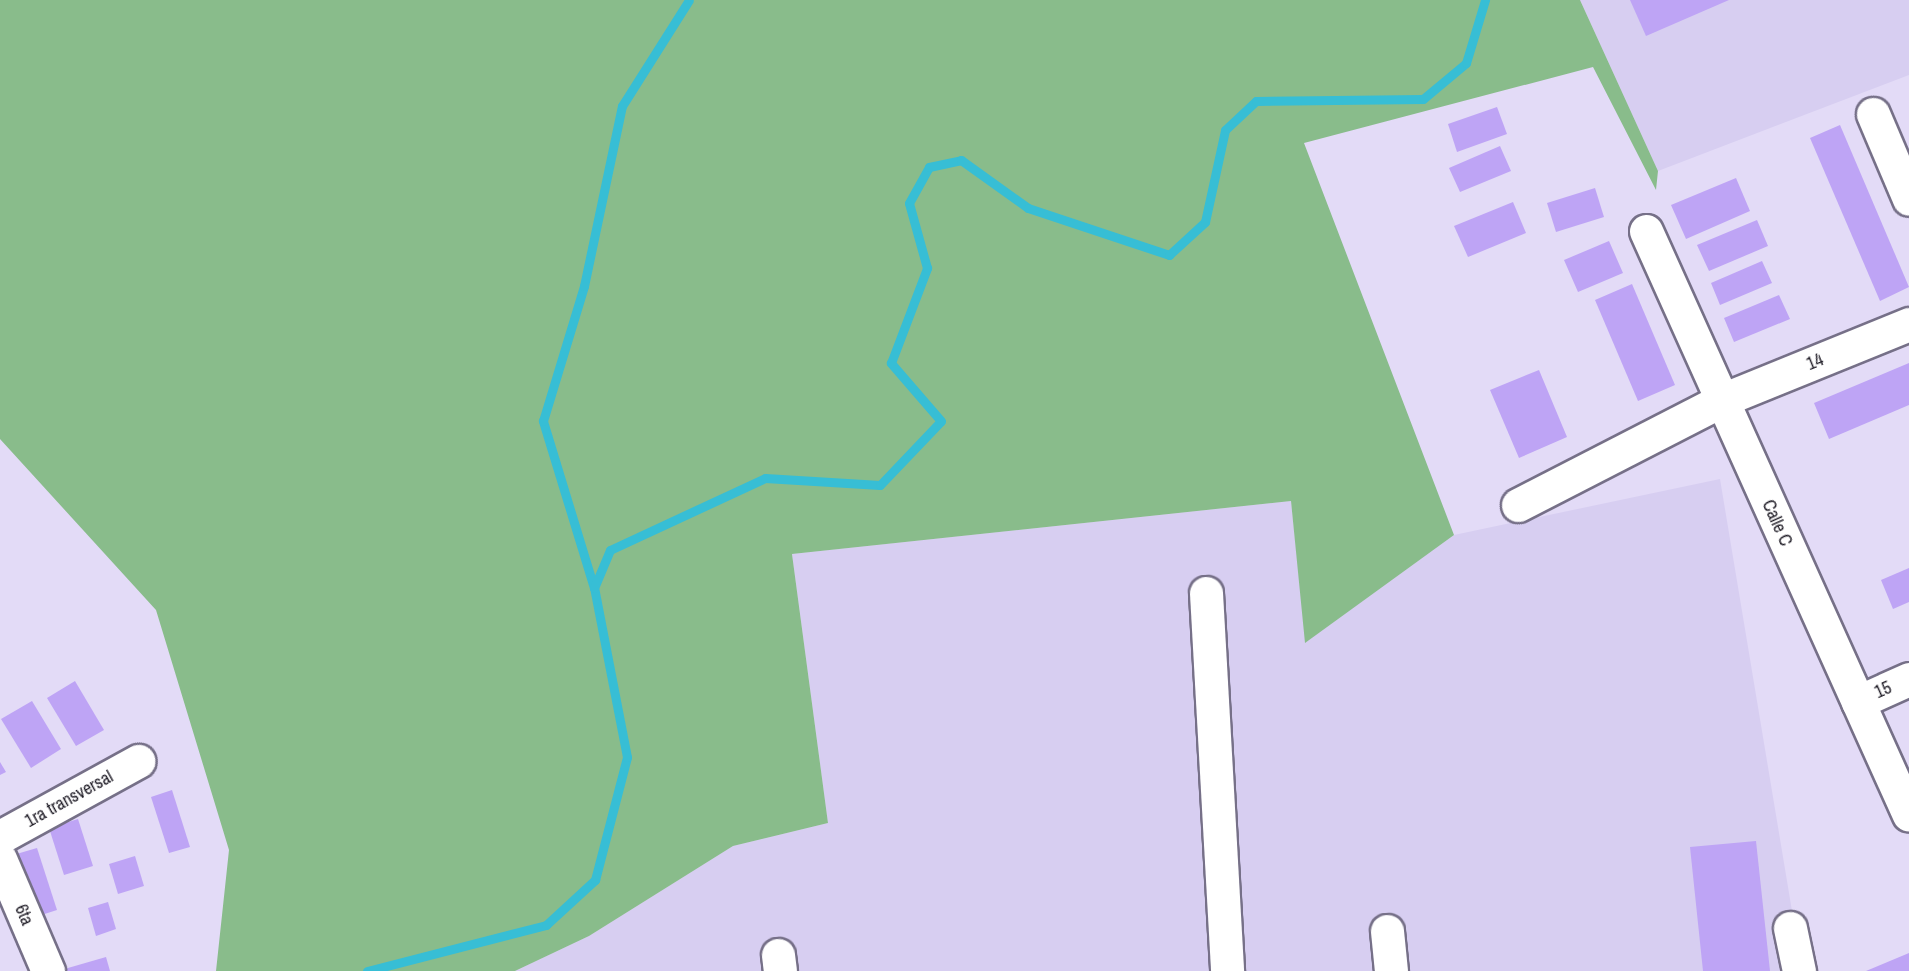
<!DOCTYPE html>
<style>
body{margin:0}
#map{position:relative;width:1909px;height:971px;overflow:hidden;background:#e3dbf7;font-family:"Archivo Narrow",sans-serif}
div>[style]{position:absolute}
.built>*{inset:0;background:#d7cef1}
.green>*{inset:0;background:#89bc8b}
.stream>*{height:9px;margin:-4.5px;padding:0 4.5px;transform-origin:4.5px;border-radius:4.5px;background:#37bed5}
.building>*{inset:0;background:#bea4f5}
.roads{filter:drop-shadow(2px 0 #767088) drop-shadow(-2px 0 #767088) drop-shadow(0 2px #767088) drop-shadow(0 -2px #767088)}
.minor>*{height:33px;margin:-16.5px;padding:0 16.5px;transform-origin:16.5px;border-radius:16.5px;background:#fff}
span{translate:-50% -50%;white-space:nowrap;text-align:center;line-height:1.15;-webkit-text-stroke:5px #fff;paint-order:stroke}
.street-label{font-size:18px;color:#1f1c26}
</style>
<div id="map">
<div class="built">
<div style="clip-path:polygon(1580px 0,1909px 0,1909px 75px,1658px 171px)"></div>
<div style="clip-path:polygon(1720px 479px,1802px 971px,515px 971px,589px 936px,733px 846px,828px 823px,792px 554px,1291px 501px,1306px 642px,1454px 535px)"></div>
</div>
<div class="green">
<div style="clip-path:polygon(0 0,1580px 0,1658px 171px,1656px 190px,1593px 67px,1304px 143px,1454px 535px,1305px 643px,1291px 501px,792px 554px,828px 823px,733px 846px,589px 936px,515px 971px,216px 971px,229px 850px,156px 610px,0 439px)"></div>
</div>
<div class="stream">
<div style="left:594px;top:588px;width:175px;rotate:-107deg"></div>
<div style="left:543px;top:421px;width:141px;rotate:-73.1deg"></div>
<div style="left:584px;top:286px;width:184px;rotate:-78.1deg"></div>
<div style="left:622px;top:106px;width:125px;rotate:-57.7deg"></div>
<div style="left:367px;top:971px;width:185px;rotate:-14.4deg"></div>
<div style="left:546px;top:925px;width:67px;rotate:-42.6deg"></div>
<div style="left:595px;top:880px;width:127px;rotate:-75.4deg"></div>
<div style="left:627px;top:757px;width:172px;rotate:-101deg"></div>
<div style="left:594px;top:588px;width:41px;rotate:-67.2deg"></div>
<div style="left:610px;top:550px;width:171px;rotate:-24.9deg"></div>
<div style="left:765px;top:478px;width:115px;rotate:3.5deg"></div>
<div style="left:880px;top:485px;width:88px;rotate:-46.4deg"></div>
<div style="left:941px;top:421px;width:77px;rotate:-130.8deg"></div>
<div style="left:891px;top:363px;width:102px;rotate:-69.2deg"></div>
<div style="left:927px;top:268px;width:67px;rotate:-105.5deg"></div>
<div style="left:909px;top:203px;width:41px;rotate:-60.9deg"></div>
<div style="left:929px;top:167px;width:33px;rotate:-12deg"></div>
<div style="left:961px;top:160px;width:82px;rotate:35.6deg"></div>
<div style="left:1028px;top:208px;width:149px;rotate:18.4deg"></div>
<div style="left:1169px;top:255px;width:49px;rotate:-42.5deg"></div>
<div style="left:1205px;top:222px;width:94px;rotate:-77.7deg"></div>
<div style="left:1225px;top:130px;width:42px;rotate:-43.1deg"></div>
<div style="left:1256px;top:101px;width:167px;rotate:-0.7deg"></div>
<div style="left:1423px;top:99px;width:56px;rotate:-39.9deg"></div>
<div style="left:1466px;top:63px;width:66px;rotate:-73.2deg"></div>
</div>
<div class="building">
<div style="clip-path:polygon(1630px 0,1729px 0,1646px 36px)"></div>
<div style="clip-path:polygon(1497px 107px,1507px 134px,1457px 152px,1448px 124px)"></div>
<div style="clip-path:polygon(1840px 125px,1909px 287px,1880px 301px,1810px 138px)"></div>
<div style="clip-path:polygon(1500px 146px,1511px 171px,1460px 192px,1449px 168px)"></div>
<div style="clip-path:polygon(1736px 178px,1750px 211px,1686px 239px,1671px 205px)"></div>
<div style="clip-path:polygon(1595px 188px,1604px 217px,1556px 232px,1547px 203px)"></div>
<div style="clip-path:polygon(1513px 202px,1526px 233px,1468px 257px,1454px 226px)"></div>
<div style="clip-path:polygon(1757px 220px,1768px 246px,1709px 271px,1697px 245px)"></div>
<div style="clip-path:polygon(1609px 241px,1623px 273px,1578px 292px,1564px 260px)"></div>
<div style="clip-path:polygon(1762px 261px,1772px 283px,1720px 305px,1711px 283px)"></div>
<div style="clip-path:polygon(1632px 284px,1675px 385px,1638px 401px,1595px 300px)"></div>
<div style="clip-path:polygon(1779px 295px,1790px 319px,1734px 342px,1724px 318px)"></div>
<div style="clip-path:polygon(1909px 363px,1909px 405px,1829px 439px,1814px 403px)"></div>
<div style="clip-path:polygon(1539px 370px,1567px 437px,1519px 458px,1490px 390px)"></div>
<div style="clip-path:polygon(1909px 568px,1909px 602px,1893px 609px,1881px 580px)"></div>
<div style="clip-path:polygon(75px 681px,104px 730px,76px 746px,47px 698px)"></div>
<div style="clip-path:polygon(32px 701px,61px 749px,31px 768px,1px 719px)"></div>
<div style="clip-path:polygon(0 762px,6px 772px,0 775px)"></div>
<div style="clip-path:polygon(172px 790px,190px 847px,169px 853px,151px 797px)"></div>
<div style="clip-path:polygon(78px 819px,93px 866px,64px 875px,49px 828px)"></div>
<div style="clip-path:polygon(1756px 841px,1770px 971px,1703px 971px,1690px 847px)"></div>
<div style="clip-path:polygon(37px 848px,57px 910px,32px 918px,13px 855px)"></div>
<div style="clip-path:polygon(135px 856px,144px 886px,118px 894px,109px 864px)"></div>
<div style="clip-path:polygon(108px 902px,116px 929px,96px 936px,88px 908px)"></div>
<div style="clip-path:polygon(1909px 953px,1909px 971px,1866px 971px)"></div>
<div style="clip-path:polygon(106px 957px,110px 971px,61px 971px,61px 970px)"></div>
</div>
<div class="roads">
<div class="minor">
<div style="left:1873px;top:114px;width:92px;rotate:67deg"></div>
<div style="left:1646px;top:231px;width:640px;rotate:65.76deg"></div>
<div style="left:1518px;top:505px;width:229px;rotate:-27.2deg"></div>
<div style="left:1722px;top:400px;width:202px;rotate:-22.1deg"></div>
<div style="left:1206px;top:593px;width:379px;rotate:86.8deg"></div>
<div style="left:1858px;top:702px;width:56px;rotate:-24.3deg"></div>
<div style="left:0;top:837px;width:158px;rotate:-28.8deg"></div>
<div style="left:0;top:859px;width:122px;rotate:66.8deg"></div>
<div style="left:1790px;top:928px;width:44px;rotate:78.2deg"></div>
<div style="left:1387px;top:931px;width:40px;rotate:84.3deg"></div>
<div style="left:778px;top:955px;width:16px;rotate:83deg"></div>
</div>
</div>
<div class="street-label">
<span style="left:1815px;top:362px;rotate:-22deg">14</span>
<span style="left:1777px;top:523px;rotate:66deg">Calle C</span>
<span style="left:1883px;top:690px;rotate:-24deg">15</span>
<span style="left:69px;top:799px;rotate:-29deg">1ra transversal</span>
<span style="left:24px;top:915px;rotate:67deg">6ta</span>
</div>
</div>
